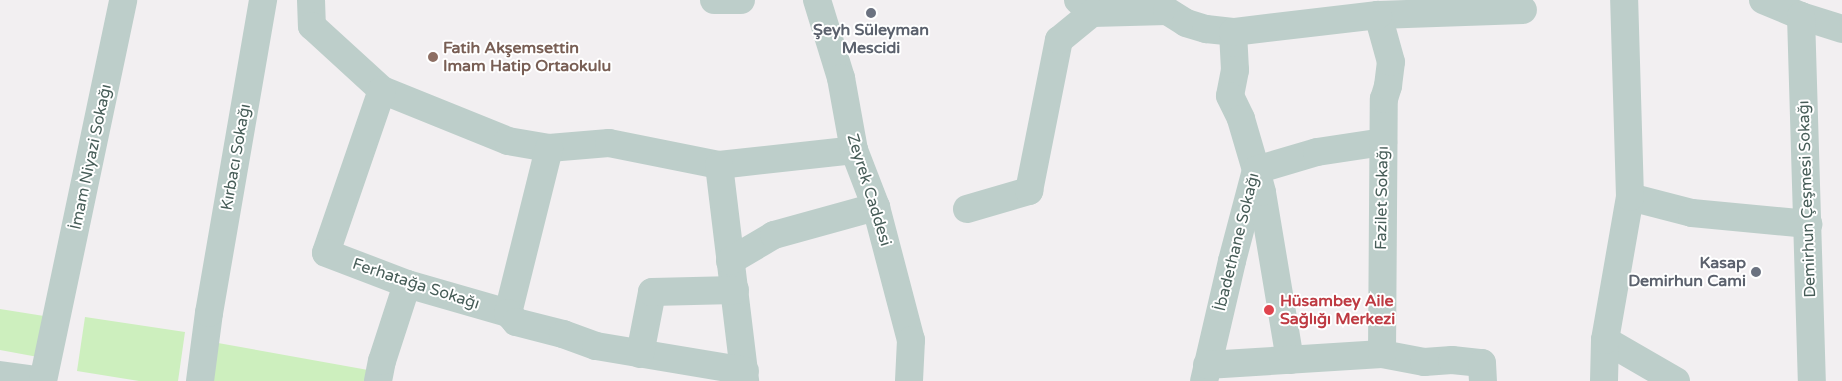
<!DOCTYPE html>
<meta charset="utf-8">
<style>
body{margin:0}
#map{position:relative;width:1842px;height:381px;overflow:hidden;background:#f2eff1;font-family:"Varela Round",sans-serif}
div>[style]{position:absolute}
.green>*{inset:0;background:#cdefbe}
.street>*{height:28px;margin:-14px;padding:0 14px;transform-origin:14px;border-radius:14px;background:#bdceca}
.dots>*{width:14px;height:14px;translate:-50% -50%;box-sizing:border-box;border:2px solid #fff;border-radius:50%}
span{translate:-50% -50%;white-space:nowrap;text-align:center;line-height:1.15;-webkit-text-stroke:4px #fff;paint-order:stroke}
.worship-label{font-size:16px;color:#5b616d;font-weight:700}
.right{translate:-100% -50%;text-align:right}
.education-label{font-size:16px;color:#785e54;font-weight:700}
.left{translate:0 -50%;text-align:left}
.street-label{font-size:16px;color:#475d58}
.health-label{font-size:16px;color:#be3a42;font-weight:700}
</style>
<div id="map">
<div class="green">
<div style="clip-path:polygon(0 309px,44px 316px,38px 357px,0 350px)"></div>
<div style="clip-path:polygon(85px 317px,185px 332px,178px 381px,139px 381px,77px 371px)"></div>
<div style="clip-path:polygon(218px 343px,368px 370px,366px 381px,212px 381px)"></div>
</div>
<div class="street">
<div style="left:311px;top:0;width:26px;rotate:88deg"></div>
<div style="left:312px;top:26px;width:95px;rotate:42.4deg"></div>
<div style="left:382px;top:90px;width:136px;rotate:22deg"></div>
<div style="left:508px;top:141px;width:42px;rotate:9.7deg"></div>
<div style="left:549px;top:148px;width:60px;rotate:-4.8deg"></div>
<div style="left:609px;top:143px;width:112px;rotate:11.3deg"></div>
<div style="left:719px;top:165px;width:136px;rotate:-6.3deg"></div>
<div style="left:714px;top:0;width:27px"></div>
<div style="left:817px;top:0;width:82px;rotate:72.9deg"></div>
<div style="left:841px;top:78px;width:73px;rotate:79.8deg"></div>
<div style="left:854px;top:150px;width:61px;rotate:68.9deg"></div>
<div style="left:876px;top:207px;width:138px;rotate:75.3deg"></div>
<div style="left:911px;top:340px;width:41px;rotate:92.8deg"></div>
<div style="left:1078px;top:0;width:19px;rotate:43deg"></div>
<div style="left:1092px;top:13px;width:75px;rotate:-1.5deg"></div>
<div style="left:1167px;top:11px;width:22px;rotate:32deg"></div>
<div style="left:1186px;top:23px;width:21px;rotate:17deg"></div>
<div style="left:1206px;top:29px;width:27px;rotate:6deg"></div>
<div style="left:1233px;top:32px;width:38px;rotate:87deg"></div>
<div style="left:1235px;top:70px;width:26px;rotate:101deg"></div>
<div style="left:1230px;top:96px;width:25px;rotate:64deg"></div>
<div style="left:1241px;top:119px;width:53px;rotate:73.6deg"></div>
<div style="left:1256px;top:170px;width:94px;rotate:104.8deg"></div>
<div style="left:1232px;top:261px;width:123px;rotate:103.1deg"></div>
<div style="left:1763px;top:0;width:41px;rotate:22.8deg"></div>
<div style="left:1801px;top:16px;width:43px;rotate:17.6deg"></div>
<div style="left:1378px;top:15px;width:145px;rotate:-2deg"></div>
<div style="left:1801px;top:16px;width:365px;rotate:88.3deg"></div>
<div style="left:382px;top:90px;width:172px;rotate:109deg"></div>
<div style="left:326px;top:253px;width:87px;rotate:20.9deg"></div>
<div style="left:407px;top:284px;width:105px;rotate:16deg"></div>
<div style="left:508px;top:313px;width:170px;rotate:-76deg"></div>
<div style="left:719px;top:165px;width:218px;rotate:83.1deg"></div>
<div style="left:1630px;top:197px;width:64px;rotate:14.5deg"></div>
<div style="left:1692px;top:213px;width:117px;rotate:5.4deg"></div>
<div style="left:967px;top:209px;width:65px;rotate:-16.2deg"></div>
<div style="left:1029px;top:191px;width:154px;rotate:-78.8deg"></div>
<div style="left:1059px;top:40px;width:43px;rotate:-39.3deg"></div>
<div style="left:730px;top:261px;width:51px;rotate:-30.6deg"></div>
<div style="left:774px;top:235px;width:106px;rotate:-15.4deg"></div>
<div style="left:508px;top:313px;width:12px;rotate:48deg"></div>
<div style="left:516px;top:322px;width:49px;rotate:14.3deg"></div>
<div style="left:563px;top:334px;width:35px;rotate:20deg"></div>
<div style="left:596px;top:346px;width:151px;rotate:9.5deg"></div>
<div style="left:1605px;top:340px;width:82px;rotate:30deg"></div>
<div style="left:640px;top:354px;width:63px;rotate:-79deg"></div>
<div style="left:652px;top:292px;width:83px;rotate:-1.4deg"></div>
<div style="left:1382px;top:354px;width:43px;rotate:10.8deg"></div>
<div style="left:1424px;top:362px;width:28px;rotate:-4deg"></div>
<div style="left:1452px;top:360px;width:30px;rotate:6deg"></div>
<div style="left:1482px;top:363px;width:18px;rotate:87deg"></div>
<div style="left:1290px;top:360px;width:170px;rotate:-99.5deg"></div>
<div style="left:1262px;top:192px;width:23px;rotate:-105deg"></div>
<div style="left:1256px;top:170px;width:64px;rotate:-16.4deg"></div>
<div style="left:1317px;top:152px;width:67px;rotate:-8.6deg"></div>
<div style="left:1207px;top:365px;width:175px;rotate:-3.6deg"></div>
<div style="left:1382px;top:354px;width:255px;rotate:-89.6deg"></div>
<div style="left:1384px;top:99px;width:14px;rotate:-73deg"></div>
<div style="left:1388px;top:86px;width:24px;rotate:-83deg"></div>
<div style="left:1391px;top:62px;width:49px;rotate:-105.5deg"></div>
<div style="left:1378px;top:15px;width:146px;rotate:173.3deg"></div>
<div style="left:0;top:375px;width:43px;rotate:7.9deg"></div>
<div style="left:43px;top:381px;width:389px;rotate:-78.1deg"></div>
<div style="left:200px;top:381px;width:69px;rotate:-82.5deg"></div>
<div style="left:209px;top:313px;width:318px;rotate:-80.2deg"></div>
<div style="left:378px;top:381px;width:20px;rotate:-79deg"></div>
<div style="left:382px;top:361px;width:81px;rotate:-72deg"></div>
<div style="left:1604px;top:381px;width:41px;rotate:-88.6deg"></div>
<div style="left:1605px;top:340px;width:145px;rotate:-80.1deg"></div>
<div style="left:1630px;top:197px;width:197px;rotate:-91.7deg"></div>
</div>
<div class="dots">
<div style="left:871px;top:13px;background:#6b7280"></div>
<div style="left:433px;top:57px;background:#8d6e63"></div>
<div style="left:1756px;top:272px;background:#6b7280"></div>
<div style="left:1269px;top:310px;background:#e0444e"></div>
</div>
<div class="worship-label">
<span style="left:871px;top:39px">Şeyh Süleyman<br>Mescidi</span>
<span class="right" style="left:1746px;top:272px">Kasap<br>Demirhun Cami</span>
</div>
<div class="education-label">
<span class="left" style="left:443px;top:57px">Fatih Akşemsettin<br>Imam Hatip Ortaokulu</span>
</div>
<div class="street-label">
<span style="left:91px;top:157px;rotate:-78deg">İmam Niyazi Sokağı</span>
<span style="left:236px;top:157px;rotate:-80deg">Kırbacı Sokağı</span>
<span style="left:869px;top:190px;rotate:73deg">Zeyrek Caddesi</span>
<span style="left:1382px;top:198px;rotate:-89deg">Fazilet Sokağı</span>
<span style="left:1807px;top:199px;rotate:-92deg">Demirhun Çeşmesi Sokağı</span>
<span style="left:1237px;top:242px;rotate:-76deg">İbadethane Sokağı</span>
<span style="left:416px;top:284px;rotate:18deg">Ferhatağa Sokağı</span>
</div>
<div class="health-label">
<span class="left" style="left:1280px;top:310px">Hüsambey Aile<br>Sağlığı Merkezi</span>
</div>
</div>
